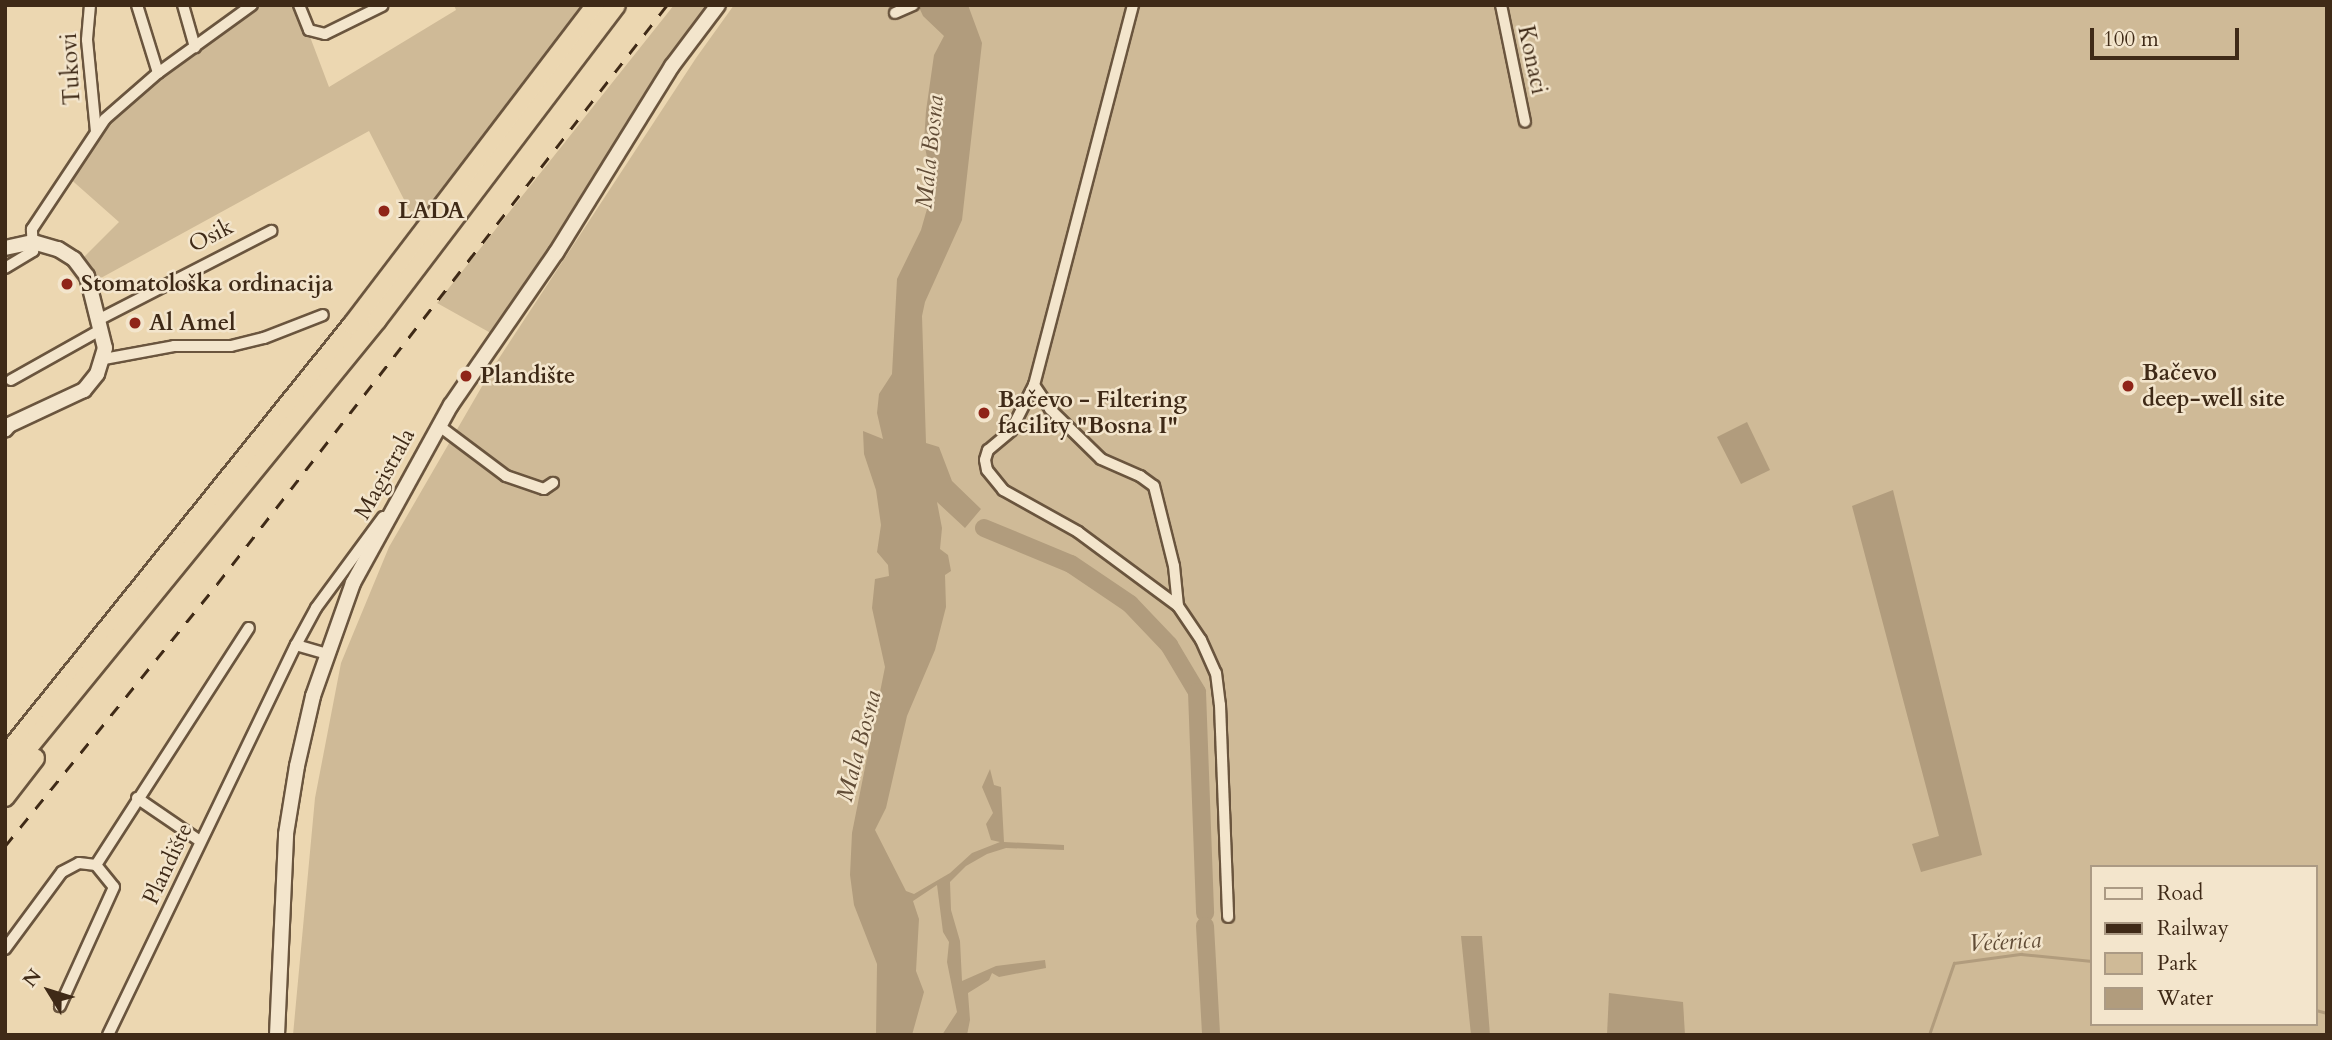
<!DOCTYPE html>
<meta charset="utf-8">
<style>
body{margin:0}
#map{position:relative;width:2332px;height:1040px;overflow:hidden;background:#ecd7b1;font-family:Cardo,serif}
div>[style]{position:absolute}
.green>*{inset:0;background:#cfba97}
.water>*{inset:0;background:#b19c7d}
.stream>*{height:2.5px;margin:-1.25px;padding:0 1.25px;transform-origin:1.25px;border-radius:1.25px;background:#b19c7d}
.river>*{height:18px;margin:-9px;padding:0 9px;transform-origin:9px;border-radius:9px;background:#b19c7d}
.roads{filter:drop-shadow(2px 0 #6a553e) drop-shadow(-2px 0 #6a553e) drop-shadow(0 2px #6a553e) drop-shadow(0 -2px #6a553e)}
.street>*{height:10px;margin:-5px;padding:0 5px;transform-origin:5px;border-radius:5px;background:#f3e5cc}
.secondary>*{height:14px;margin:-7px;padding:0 7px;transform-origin:7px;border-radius:7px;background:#f3e5cc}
.highway>*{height:18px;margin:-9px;padding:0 9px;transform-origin:9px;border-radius:9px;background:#ecd7b1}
.rail>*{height:2.5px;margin-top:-1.25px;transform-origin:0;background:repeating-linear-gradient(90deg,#3f2a17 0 12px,transparent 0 24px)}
.dots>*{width:19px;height:19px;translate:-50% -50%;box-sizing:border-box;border:4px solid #f3e5cc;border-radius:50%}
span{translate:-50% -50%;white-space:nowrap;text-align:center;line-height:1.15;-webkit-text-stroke:5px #f3e5cc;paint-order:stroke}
.street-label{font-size:23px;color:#3f2a17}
.poi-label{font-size:23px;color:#3f2a17;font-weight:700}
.left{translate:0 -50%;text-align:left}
.water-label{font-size:24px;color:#614c36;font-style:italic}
.frame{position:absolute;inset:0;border:7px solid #3f2a17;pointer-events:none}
.legend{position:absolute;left:2090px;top:865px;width:228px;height:161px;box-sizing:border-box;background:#f3e5cc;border:2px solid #ab9a84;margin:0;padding:9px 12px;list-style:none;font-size:21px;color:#3f2a17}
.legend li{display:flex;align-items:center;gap:14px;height:35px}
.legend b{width:35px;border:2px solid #ab9a84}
.north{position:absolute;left:14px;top:956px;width:70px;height:70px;-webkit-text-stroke:5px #f3e5cc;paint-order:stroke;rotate:308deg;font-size:19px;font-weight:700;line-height:28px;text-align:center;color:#3f2a17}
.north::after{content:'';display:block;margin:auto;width:24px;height:32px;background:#3f2a17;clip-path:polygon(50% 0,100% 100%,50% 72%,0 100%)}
.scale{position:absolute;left:2090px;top:28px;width:149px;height:32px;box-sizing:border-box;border:4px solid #3f2a17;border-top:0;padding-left:9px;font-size:21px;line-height:24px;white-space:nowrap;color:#3f2a17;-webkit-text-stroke:5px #f3e5cc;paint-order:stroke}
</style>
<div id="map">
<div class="green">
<div style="clip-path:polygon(262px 5px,298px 5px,329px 87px,456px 10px,454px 5px,581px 5px,513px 107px,417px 225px,369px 131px,90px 284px,83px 258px,119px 222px,67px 176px,103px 128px,135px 95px)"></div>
<div style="clip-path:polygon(674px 5px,707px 5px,659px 75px,496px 336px,437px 303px)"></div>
<div style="clip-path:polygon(evenodd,734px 5px,2327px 5px,2327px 1035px,293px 1035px,315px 798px,341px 663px,389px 547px,492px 369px,696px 58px,734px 5px,2092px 867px,2316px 867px,2316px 1024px,2092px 1024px,2092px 867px)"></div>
</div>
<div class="water">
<div style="clip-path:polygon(918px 5px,968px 5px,982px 43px,962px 220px,925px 302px,922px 316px,926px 443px,939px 447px,952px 481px,981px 509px,965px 528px,937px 502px,942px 528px,940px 549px,948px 555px,951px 571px,945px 575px,946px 607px,935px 650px,907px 716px,886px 808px,875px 830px,906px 891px,914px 894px,950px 873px,972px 853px,1000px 842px,991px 840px,986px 824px,993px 813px,982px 787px,990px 769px,994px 785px,1001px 787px,1004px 842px,1064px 845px,1064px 850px,1006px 848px,987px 854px,966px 866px,950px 882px,951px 910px,960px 941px,962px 981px,996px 966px,1045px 960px,1046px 968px,999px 977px,992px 973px,989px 980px,968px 993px,970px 1020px,967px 1035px,942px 1035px,957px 1012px,947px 962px,949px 942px,943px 932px,937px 885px,913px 901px,919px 919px,916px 971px,924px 992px,912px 1035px,876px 1035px,877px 964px,854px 905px,850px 875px,852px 833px,885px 667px,872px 608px,875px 579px,889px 576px,888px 565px,877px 552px,881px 525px,876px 490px,864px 454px,863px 431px,883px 439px,877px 413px,879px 394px,892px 374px,897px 279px,921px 230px,933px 188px,924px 142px,926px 111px,934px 55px,944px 36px,923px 16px)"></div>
<div style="clip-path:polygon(1747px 422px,1770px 470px,1741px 484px,1717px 437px)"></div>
<div style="clip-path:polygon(1893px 490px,1982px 855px,1921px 872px,1912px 844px,1939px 836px,1852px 506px)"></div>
<div style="clip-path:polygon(1461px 936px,1482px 936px,1490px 1035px,1471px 1035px)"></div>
<div style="clip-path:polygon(1609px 993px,1683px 1002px,1685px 1035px,1607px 1035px)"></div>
</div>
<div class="stream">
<div style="left:2316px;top:1010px;width:11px;rotate:15deg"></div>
<div style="left:1929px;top:1035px;width:76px;rotate:-70.9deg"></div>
<div style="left:1954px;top:963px;width:68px;rotate:-7.7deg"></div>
<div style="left:2021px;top:954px;width:71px;rotate:5.6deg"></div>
</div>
<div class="river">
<div style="left:984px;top:528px;width:94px;rotate:22.5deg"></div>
<div style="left:1071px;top:564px;width:71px;rotate:34.1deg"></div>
<div style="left:1130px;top:604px;width:57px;rotate:46.4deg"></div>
<div style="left:1169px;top:645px;width:55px;rotate:59.2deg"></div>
<div style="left:1197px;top:692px;width:221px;rotate:87.9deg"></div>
<div style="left:1205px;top:926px;width:109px;rotate:86.8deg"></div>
</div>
<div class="roads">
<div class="street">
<div style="left:90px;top:5px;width:35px;rotate:95deg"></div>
<div style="left:87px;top:40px;width:92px;rotate:84.4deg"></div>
<div style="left:137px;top:5px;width:71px;rotate:72.8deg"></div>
<div style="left:183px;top:5px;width:44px;rotate:74.1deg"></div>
<div style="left:299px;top:5px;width:27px;rotate:68deg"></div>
<div style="left:309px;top:30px;width:16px;rotate:14deg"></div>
<div style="left:325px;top:34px;width:64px;rotate:-26.2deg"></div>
<div style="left:1133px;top:5px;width:393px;rotate:104.6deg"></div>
<div style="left:1034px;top:385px;width:51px;rotate:116.6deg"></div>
<div style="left:1011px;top:431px;width:30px;rotate:140deg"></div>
<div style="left:988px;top:450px;width:10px;rotate:107deg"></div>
<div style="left:985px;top:460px;width:10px;rotate:79deg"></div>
<div style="left:987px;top:470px;width:26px;rotate:51deg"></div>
<div style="left:1003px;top:490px;width:86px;rotate:29.2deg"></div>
<div style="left:1078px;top:532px;width:124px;rotate:36.5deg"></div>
<div style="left:1178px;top:606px;width:41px;rotate:55.9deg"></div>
<div style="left:1201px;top:640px;width:36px;rotate:66deg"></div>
<div style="left:1216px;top:673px;width:32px;rotate:83deg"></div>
<div style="left:1220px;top:705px;width:212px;rotate:87.8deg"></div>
<div style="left:1501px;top:5px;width:119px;rotate:78.4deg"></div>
<div style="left:895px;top:13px;width:20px;rotate:-24deg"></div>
<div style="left:5px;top:268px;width:33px;rotate:-31deg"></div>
<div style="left:33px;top:251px;width:22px;rotate:-93deg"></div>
<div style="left:32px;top:229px;width:132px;rotate:-56.4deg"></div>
<div style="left:105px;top:119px;width:70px;rotate:-41deg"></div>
<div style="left:158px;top:73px;width:116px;rotate:-35.9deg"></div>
<div style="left:98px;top:320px;width:195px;rotate:-27.2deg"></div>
<div style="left:104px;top:359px;width:71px;rotate:-10.5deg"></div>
<div style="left:174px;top:346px;width:57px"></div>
<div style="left:231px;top:346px;width:34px;rotate:-14deg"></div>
<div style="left:264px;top:338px;width:63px;rotate:-21.3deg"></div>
<div style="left:11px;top:380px;width:102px;rotate:-29.3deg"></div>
<div style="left:1034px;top:385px;width:29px;rotate:56deg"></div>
<div style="left:1050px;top:409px;width:71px;rotate:44.4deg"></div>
<div style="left:1101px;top:459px;width:43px;rotate:23.6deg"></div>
<div style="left:1140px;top:476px;width:17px;rotate:36deg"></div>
<div style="left:1154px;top:486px;width:82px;rotate:76deg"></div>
<div style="left:1174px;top:566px;width:40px;rotate:84.3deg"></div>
<div style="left:438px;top:425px;width:85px;rotate:36.9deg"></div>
<div style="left:506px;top:476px;width:40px;rotate:18.9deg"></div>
<div style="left:544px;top:489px;width:11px;rotate:-34deg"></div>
<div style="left:296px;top:645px;width:32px;rotate:16deg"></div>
<div style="left:137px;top:798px;width:76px;rotate:34.3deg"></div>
<div style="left:96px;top:865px;width:282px;rotate:-57.2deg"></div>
<div style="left:5px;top:949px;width:96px;rotate:-53.5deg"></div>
<div style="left:62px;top:872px;width:19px;rotate:-28deg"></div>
<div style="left:79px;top:863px;width:17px;rotate:7deg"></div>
<div style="left:96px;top:865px;width:28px;rotate:51deg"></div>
<div style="left:114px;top:887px;width:131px;rotate:114.4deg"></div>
<div style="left:108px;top:1035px;width:433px;rotate:-64.3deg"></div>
<div style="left:296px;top:645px;width:42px;rotate:-61.6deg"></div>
<div style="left:316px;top:608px;width:113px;rotate:-53.6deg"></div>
</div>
<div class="secondary">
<div style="left:5px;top:248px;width:29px;rotate:-12deg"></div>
<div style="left:33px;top:242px;width:26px;rotate:16deg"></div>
<div style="left:58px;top:249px;width:19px;rotate:32deg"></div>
<div style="left:74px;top:259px;width:21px;rotate:53deg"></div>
<div style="left:87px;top:276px;width:74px;rotate:76deg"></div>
<div style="left:105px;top:348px;width:27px;rotate:107deg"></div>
<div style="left:97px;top:374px;width:21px;rotate:129deg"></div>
<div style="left:84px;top:390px;width:83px;rotate:155deg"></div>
<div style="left:9px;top:425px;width:6px;rotate:129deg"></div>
<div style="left:277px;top:1035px;width:201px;rotate:-87.4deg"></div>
<div style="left:286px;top:834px;width:69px;rotate:-80.8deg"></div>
<div style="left:297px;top:766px;width:72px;rotate:-77.1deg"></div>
<div style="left:313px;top:696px;width:120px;rotate:-70.5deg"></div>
<div style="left:353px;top:583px;width:203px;rotate:-61.2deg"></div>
<div style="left:451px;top:405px;width:185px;rotate:-55.4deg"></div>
<div style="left:556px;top:253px;width:220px;rotate:-58.2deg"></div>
<div style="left:672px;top:66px;width:76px;rotate:-53deg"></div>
</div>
<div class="highway">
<div style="left:5px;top:756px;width:553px;rotate:-51.16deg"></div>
<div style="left:352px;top:325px;width:402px;rotate:-52.7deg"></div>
<div style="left:5px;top:776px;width:588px;rotate:-50.79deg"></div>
<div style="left:377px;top:320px;width:395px;rotate:-52.8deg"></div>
<div style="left:5px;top:797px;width:49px;rotate:-52.4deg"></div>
</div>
</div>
<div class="rail">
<div style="left:5px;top:846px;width:337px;rotate:-51deg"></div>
<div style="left:217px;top:584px;width:733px;rotate:-52.15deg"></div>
</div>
<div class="dots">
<div style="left:384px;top:211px;background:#8f2418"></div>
<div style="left:67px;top:284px;background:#8f2418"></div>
<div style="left:135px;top:323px;background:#8f2418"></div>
<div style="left:466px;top:376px;background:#8f2418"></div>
<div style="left:2128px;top:386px;background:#8f2418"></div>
<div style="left:984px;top:413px;background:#8f2418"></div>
</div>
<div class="street-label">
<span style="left:1532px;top:60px;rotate:78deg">Konaci</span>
<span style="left:71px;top:69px;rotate:-93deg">Tukovi</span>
<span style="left:211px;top:236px;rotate:-27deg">Osik</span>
<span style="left:385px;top:474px;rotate:-61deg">Magistrala</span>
<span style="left:168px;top:864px;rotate:-65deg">Plandište</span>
</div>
<div class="poi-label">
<span class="left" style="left:398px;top:211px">LADA</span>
<span class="left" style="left:81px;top:284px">Stomatološka ordinacija</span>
<span class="left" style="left:149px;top:323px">Al Amel</span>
<span class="left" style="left:2142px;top:386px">Bačevo<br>deep-well site</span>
<span class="left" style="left:480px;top:376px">Plandište</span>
<span class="left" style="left:998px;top:413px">Bačevo - Filtering<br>facility "Bosna I"</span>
</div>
<div class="water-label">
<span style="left:930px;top:152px;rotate:-84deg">Mala Bosna</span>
<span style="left:859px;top:746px;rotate:-75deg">Mala Bosna</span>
<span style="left:2005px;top:942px;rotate:-3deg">Večerica</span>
</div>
<div class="frame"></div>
<ul class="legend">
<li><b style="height:9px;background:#f3e5cc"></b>Road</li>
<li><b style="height:9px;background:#3f2a17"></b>Railway</li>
<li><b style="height:19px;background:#cfba97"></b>Park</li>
<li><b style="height:19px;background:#b19c7d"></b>Water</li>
</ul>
<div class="north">N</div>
<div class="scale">100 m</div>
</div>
